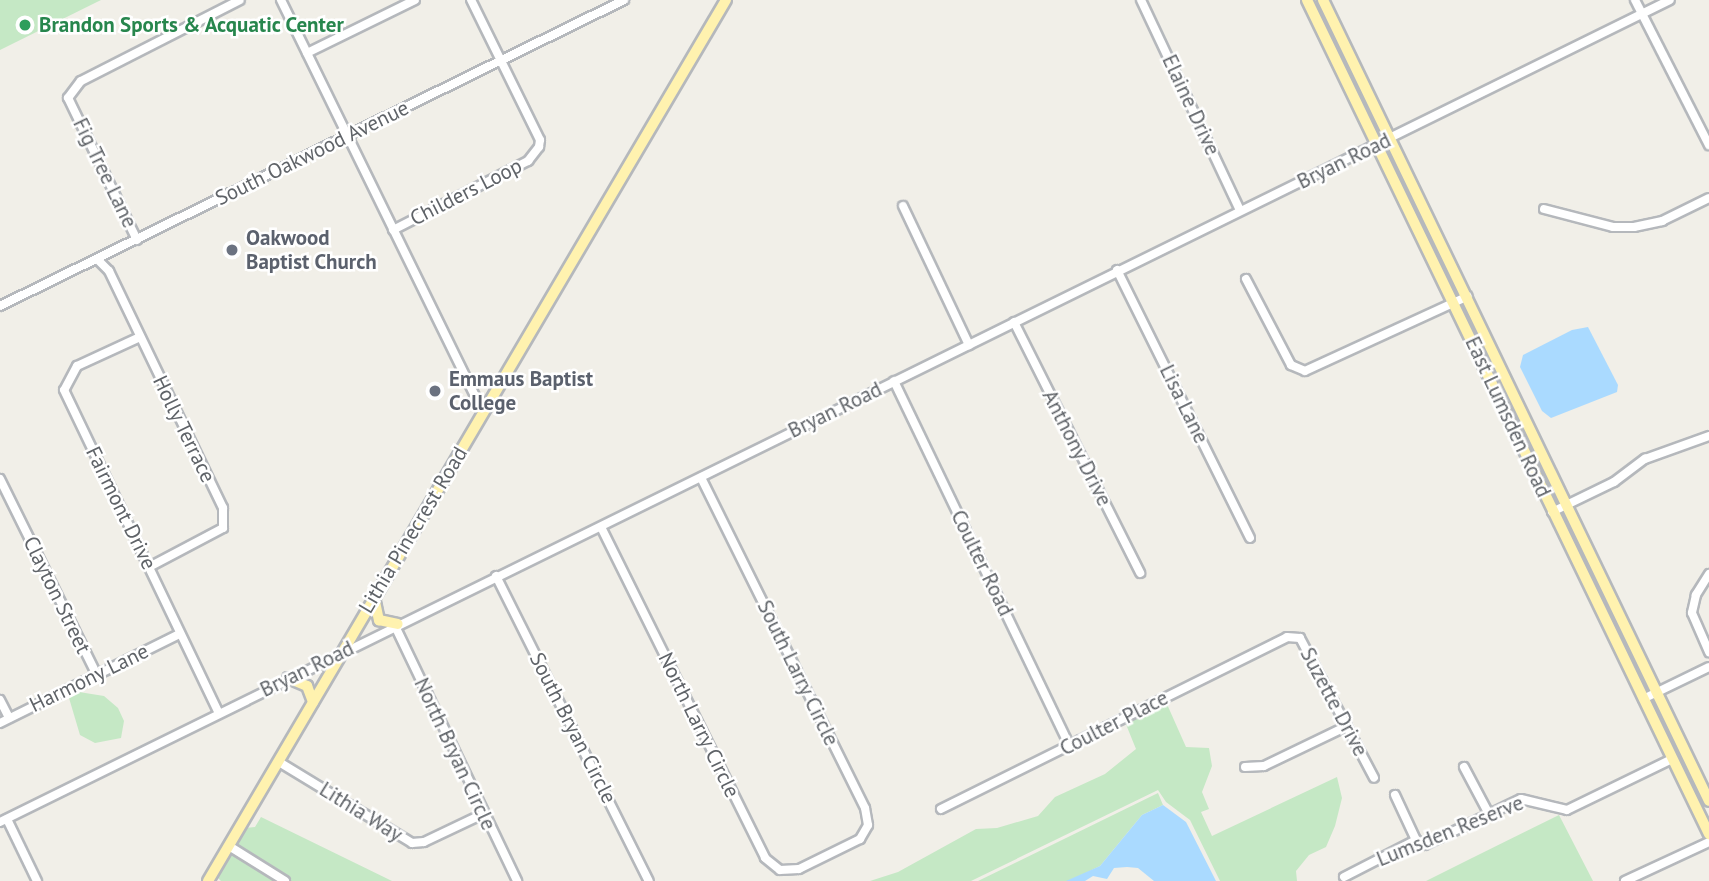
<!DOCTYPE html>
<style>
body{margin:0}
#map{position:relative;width:1709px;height:881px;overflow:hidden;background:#f1efe8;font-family:"PT Sans",sans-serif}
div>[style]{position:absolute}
.green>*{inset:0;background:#c5e8c5}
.water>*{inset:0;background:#aadaff}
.roads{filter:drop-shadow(2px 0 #b5b8bc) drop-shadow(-2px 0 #b5b8bc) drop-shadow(0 2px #b5b8bc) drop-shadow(0 -2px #b5b8bc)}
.minor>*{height:8px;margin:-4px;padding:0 4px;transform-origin:4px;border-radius:4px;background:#fff}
.major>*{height:10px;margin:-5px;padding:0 5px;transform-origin:5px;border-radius:5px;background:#fff2af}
.dots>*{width:19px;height:19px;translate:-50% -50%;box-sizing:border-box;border:4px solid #fff;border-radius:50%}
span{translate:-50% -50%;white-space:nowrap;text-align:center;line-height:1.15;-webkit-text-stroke:5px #fff;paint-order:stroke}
.leisure-label{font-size:21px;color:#27864d;font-weight:700}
.left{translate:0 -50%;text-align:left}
.street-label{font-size:21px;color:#5f6368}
.worship-label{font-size:21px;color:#5b616d;font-weight:700}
</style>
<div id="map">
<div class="green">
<div style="clip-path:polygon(0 0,101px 0,0 50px)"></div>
<div style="clip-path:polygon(79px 692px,104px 696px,118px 708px,124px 721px,121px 738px,95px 743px,80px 735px,69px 698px)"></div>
<div style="clip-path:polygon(1166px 702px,1186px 747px,1209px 748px,1212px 766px,1202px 792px,1209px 809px,1201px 812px,1212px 836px,1337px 777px,1342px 798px,1335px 826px,1326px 847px,1309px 855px,1296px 871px,1297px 881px,1220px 881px,1190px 820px,1166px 802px,1158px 790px,971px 881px,870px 881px,898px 872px,976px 829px,997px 828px,1038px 816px,1055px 797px,1105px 774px,1136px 749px,1125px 722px)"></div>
<div style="clip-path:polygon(1158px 793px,1163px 805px,1142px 815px,1100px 866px,1069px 881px,978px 881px)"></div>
<div style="clip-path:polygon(1559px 815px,1593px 881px,1426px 881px,1470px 859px)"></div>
<div style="clip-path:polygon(261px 817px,392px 881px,221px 881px,216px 876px,245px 828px,255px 827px)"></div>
</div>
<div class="water">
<div style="clip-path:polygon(1588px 327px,1618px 385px,1617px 392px,1551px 418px,1542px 411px,1520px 367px,1523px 355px,1572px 330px)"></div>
<div style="clip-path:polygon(1163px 805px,1186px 822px,1216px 881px,1154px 881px,1138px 868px,1127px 867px,1114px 868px,1107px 879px,1093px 876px,1085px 881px,1066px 881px,1100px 866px,1142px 815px)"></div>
</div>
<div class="roads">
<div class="minor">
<div style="left:281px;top:0;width:460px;rotate:63.9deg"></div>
<div style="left:1141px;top:0;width:232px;rotate:64.8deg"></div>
<div style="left:1635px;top:0;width:163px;rotate:63deg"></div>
<div style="left:307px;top:53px;width:120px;rotate:-26.1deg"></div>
<div style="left:903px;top:206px;width:154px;rotate:64.6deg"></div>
<div style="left:1544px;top:209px;width:71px;rotate:14.6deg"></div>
<div style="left:1613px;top:227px;width:21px"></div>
<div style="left:1634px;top:227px;width:29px;rotate:-12deg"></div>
<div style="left:1662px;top:221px;width:52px;rotate:-26.1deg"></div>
<div style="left:393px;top:230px;width:152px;rotate:-27.1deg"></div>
<div style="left:528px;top:161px;width:18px;rotate:-52deg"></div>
<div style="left:539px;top:147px;width:7px;rotate:-82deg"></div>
<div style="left:540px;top:140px;width:156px;rotate:-116.2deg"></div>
<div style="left:137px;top:240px;width:158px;rotate:-115.9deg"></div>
<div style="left:68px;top:98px;width:21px;rotate:-53deg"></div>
<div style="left:81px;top:81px;width:178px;rotate:-27deg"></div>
<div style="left:97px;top:259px;width:17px;rotate:45deg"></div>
<div style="left:109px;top:271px;width:263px;rotate:64.3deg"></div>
<div style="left:223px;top:508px;width:20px;rotate:90deg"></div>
<div style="left:223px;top:528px;width:84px;rotate:152.2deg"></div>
<div style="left:1117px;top:270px;width:299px;rotate:63.6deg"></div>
<div style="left:1246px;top:279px;width:97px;rotate:62.4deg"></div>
<div style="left:1291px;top:365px;width:15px;rotate:23deg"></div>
<div style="left:1305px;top:371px;width:179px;rotate:-24.7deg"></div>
<div style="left:0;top:306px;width:695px;rotate:-26.12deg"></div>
<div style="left:1014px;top:322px;width:281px;rotate:63.3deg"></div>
<div style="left:140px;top:337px;width:69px;rotate:155.3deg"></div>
<div style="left:77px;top:366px;width:27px;rotate:118deg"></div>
<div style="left:64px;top:390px;width:358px;rotate:64.4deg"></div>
<div style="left:894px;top:381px;width:405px;rotate:64.3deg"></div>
<div style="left:0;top:479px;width:216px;rotate:63.7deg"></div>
<div style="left:1552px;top:512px;width:69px;rotate:-25.8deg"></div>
<div style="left:1614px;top:482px;width:39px;rotate:-37deg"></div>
<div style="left:1645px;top:459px;width:68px;rotate:-19.8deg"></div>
<div style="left:601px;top:527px;width:369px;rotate:63.6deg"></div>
<div style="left:765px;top:858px;width:19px;rotate:39deg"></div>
<div style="left:780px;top:870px;width:19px;rotate:-3deg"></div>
<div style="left:799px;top:869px;width:68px;rotate:-26.2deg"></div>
<div style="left:860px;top:839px;width:16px;rotate:-60deg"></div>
<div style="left:868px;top:825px;width:17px;rotate:-100deg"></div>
<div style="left:865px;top:808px;width:369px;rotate:-116.4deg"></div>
<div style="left:1709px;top:574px;width:25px;rotate:122deg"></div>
<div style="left:1696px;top:595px;width:18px;rotate:103deg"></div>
<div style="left:1692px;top:613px;width:43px;rotate:66.4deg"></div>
<div style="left:496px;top:576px;width:341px;rotate:63.4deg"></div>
<div style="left:395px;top:626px;width:283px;rotate:64.4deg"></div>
<div style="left:1643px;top:699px;width:73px;rotate:-25.9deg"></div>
<div style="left:0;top:700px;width:20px;rotate:63deg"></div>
<div style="left:0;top:723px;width:200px;rotate:-26.4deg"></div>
<div style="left:279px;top:762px;width:156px;rotate:31.3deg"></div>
<div style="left:412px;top:843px;width:12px;rotate:-5deg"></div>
<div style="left:424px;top:842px;width:65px;rotate:-25.4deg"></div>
<div style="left:1245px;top:767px;width:19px;rotate:-3deg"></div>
<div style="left:1264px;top:766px;width:92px;rotate:-25.7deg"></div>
<div style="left:1464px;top:767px;width:53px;rotate:62deg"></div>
<div style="left:1395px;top:795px;width:50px;rotate:65deg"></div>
<div style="left:941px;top:809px;width:386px;rotate:-26.4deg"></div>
<div style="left:1287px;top:637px;width:13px;rotate:4deg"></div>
<div style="left:1300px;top:638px;width:158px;rotate:62.1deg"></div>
<div style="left:7px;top:819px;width:69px;rotate:64.2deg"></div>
<div style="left:0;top:822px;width:1861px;rotate:-26.21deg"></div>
<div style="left:229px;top:846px;width:66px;rotate:32deg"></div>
<div style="left:1344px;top:877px;width:81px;rotate:-27.2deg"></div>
<div style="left:1416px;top:840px;width:10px;rotate:29deg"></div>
<div style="left:1425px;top:845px;width:106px;rotate:-25.6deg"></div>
<div style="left:1521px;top:799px;width:47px;rotate:13.4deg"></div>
<div style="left:1567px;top:810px;width:117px;rotate:-25.9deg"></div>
<div style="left:1625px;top:881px;width:93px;rotate:-24.9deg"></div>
</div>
<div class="major">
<div style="left:1307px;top:0;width:926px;rotate:64.27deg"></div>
<div style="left:1323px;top:0;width:889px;rotate:64.27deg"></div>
<div style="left:374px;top:597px;width:24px;rotate:78deg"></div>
<div style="left:379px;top:620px;width:19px;rotate:12deg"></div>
<div style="left:288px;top:678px;width:21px;rotate:23deg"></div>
<div style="left:307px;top:686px;width:17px;rotate:69deg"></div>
<div style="left:208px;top:881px;width:1022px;rotate:-59.55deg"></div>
</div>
</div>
<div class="dots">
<div style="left:25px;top:25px;background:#2e9e5b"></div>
<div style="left:232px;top:250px;background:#6b7280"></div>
<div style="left:435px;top:391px;background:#6b7280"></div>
</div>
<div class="leisure-label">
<span class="left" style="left:39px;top:25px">Brandon Sports &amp; Acquatic Center</span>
</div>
<div class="street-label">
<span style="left:1191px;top:105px;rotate:65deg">Elaine Drive</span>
<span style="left:312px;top:153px;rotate:-26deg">South Oakwood Avenue</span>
<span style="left:1344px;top:161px;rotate:-26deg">Bryan Road</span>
<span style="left:105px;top:173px;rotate:64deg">Fig Tree Lane</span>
<span style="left:466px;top:192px;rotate:-27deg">Childers Loop</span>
<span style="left:1184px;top:404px;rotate:64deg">Lisa Lane</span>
<span style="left:835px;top:410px;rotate:-26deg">Bryan Road</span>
<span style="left:1508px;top:417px;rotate:65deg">East Lumsden Road</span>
<span style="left:184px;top:429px;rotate:64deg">Holly Terrace</span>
<span style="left:1077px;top:448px;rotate:63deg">Anthony Drive</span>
<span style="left:121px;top:508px;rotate:64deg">Fairmont Drive</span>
<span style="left:413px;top:530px;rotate:-59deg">Lithia Pinecrest Road</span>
<span style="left:982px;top:563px;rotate:64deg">Coulter Road</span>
<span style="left:57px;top:595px;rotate:64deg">Clayton Street</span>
<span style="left:307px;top:669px;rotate:-26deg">Bryan Road</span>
<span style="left:798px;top:673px;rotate:64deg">South Larry Circle</span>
<span style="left:89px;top:678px;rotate:-26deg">Harmony Lane</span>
<span style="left:1334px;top:702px;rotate:62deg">Suzette Drive</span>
<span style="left:1114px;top:723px;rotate:-27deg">Coulter Place</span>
<span style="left:699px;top:725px;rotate:64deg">North Larry Circle</span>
<span style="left:573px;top:728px;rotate:63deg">South Bryan Circle</span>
<span style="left:455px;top:754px;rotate:65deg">North Bryan Circle</span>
<span style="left:361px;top:812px;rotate:32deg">Lithia Way</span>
<span style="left:1450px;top:831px;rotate:-22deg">Lumsden Reserve</span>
</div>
<div class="worship-label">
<span class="left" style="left:246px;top:250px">Oakwood<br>Baptist Church</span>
<span class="left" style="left:449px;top:391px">Emmaus Baptist<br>College</span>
</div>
</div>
